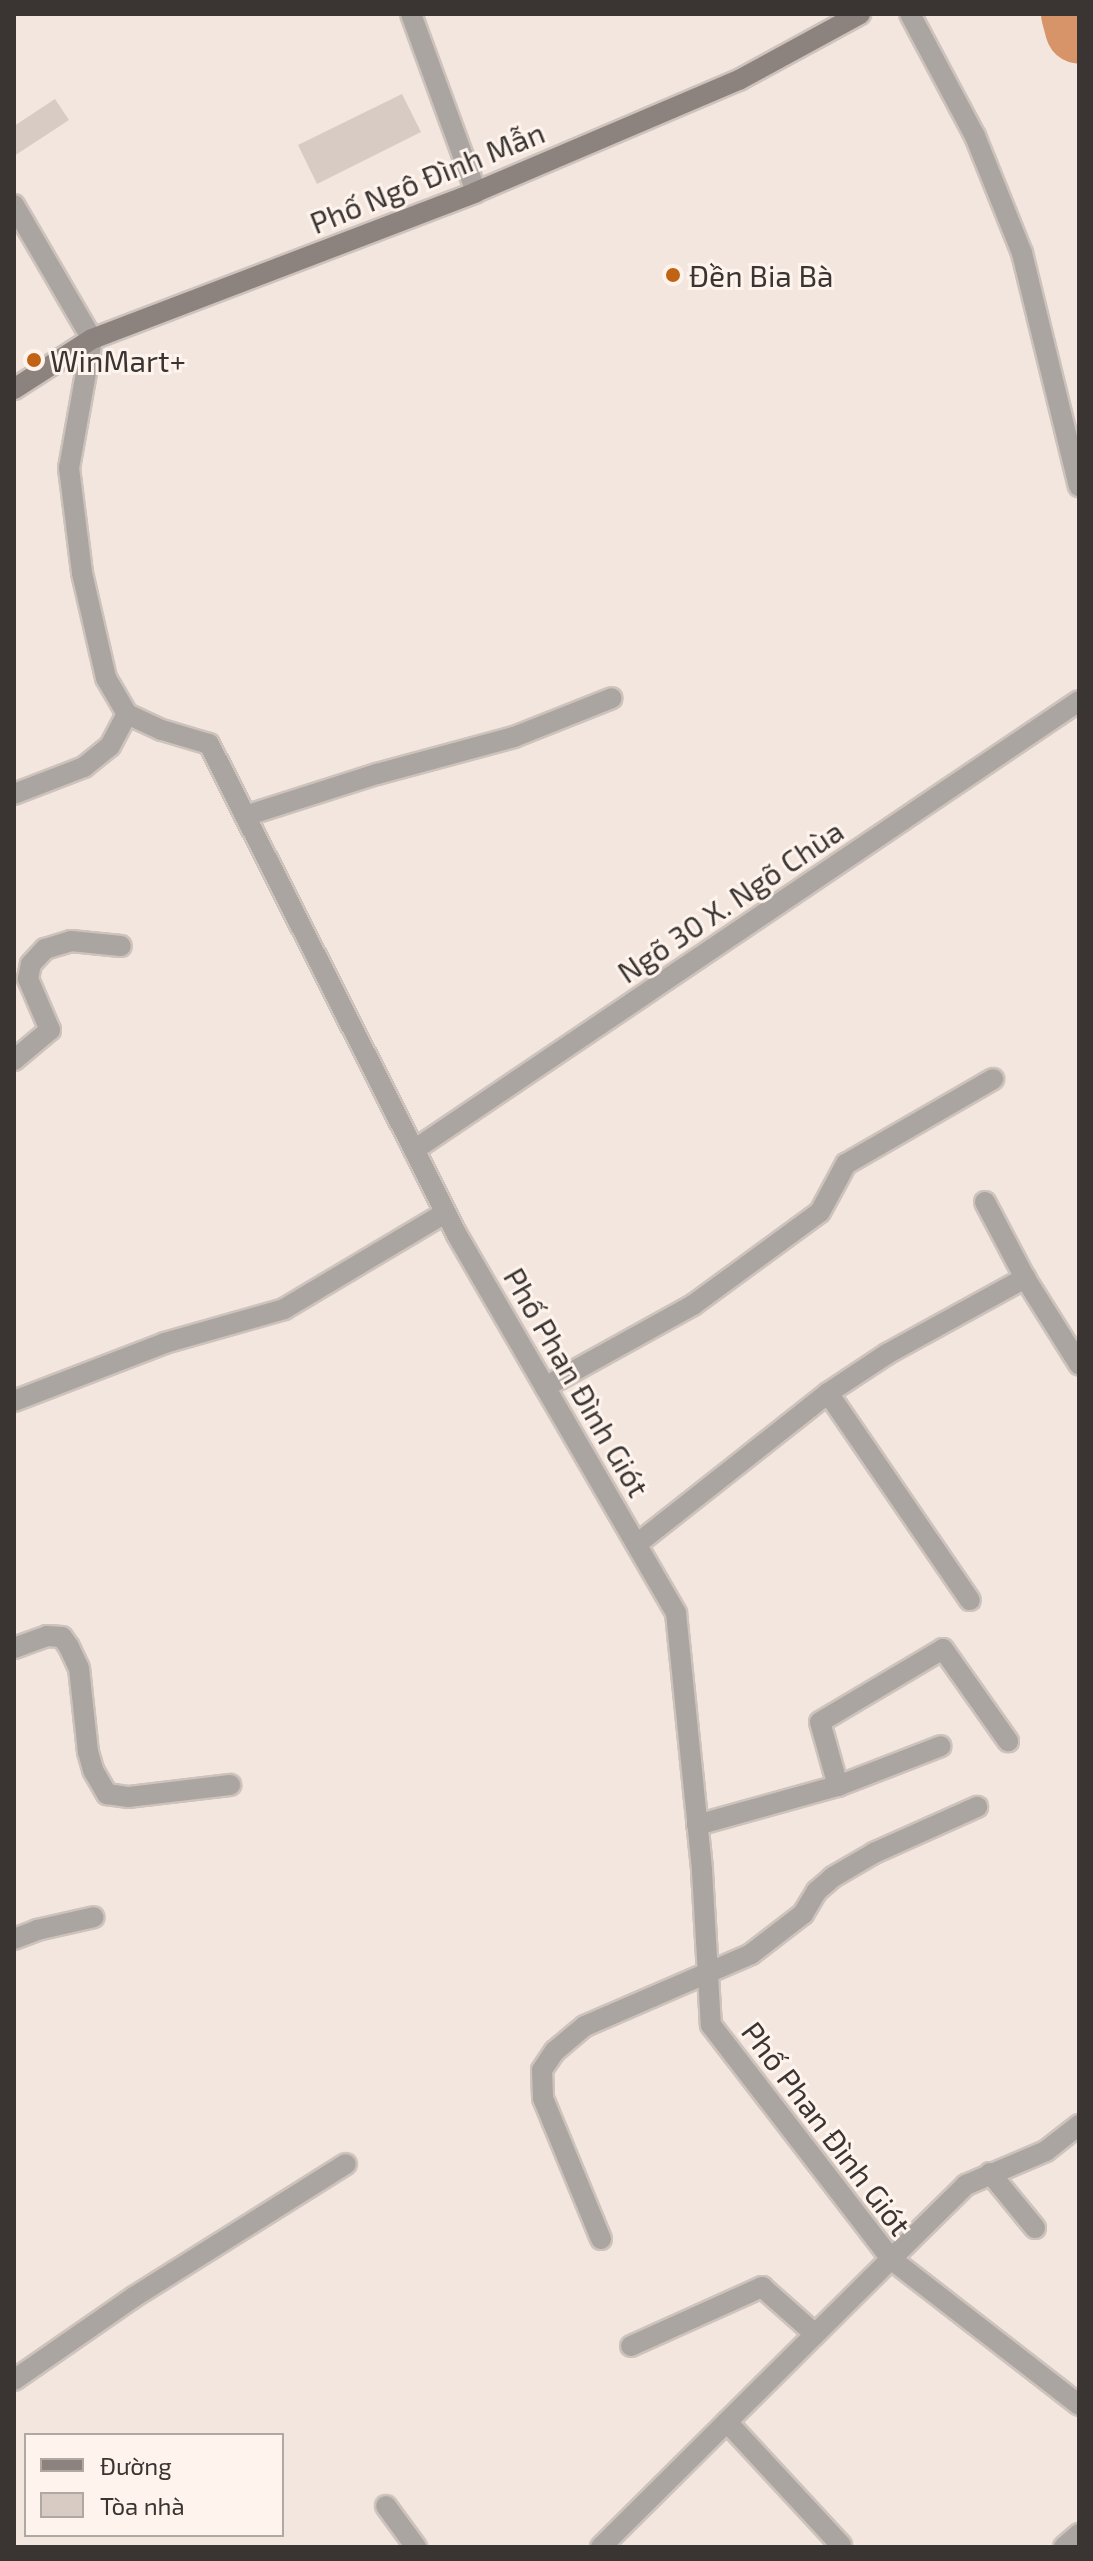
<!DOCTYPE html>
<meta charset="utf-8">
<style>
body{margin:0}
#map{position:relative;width:1093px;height:2561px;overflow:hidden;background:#f3e6de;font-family:"Exo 2",sans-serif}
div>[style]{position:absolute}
.river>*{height:68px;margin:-34px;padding:0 34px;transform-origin:34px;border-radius:34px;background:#d79469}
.building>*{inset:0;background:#d8cbc3}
.roads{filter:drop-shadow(2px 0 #cec3bc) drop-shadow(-2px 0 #cec3bc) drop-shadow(0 2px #cec3bc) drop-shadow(0 -2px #cec3bc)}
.lane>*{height:20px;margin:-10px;padding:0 10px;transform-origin:10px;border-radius:10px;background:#aaa5a1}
.street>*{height:20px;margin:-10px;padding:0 10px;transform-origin:10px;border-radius:10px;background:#aaa5a1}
.secondary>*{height:20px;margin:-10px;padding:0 10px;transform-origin:10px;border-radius:10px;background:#8c837f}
.dots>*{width:22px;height:22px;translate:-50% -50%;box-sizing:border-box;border:4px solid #fff4ed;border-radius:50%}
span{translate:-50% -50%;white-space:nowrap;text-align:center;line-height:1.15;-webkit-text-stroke:6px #fff4ed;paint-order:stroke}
.street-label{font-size:30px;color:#3a3532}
.poi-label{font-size:30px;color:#3a3532}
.left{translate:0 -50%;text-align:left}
.frame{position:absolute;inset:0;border:16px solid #3a3532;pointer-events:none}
.legend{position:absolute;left:24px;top:2433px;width:260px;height:104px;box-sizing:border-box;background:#fff4ed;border:2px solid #b0a8a2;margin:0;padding:10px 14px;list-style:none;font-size:24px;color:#3a3532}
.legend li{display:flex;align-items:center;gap:16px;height:40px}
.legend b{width:40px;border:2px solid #b0a8a2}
</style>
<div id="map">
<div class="river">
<div style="left:1075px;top:14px;width:16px;rotate:75deg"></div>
</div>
<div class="building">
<div style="clip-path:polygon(402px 94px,421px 132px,317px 184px,298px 145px)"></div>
<div style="clip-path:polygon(55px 99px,69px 120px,14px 156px,14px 126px)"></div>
</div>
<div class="roads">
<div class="lane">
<div style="left:411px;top:14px;width:189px;rotate:69.9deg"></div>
<div style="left:910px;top:14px;width:138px;rotate:62deg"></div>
<div style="left:975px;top:136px;width:126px;rotate:68.1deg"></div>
<div style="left:1022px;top:253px;width:240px;rotate:76.3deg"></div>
<div style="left:14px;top:794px;width:75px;rotate:-21.1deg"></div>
<div style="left:84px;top:767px;width:33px;rotate:-39deg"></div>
<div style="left:110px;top:746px;width:36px;rotate:-62deg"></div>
<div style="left:245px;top:816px;width:139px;rotate:-17.7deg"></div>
<div style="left:377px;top:774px;width:142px;rotate:-15.1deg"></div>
<div style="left:514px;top:737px;width:105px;rotate:-21.7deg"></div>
<div style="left:14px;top:1060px;width:47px;rotate:-39.8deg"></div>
<div style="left:50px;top:1030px;width:56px;rotate:-113.3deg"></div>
<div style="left:28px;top:979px;width:15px;rotate:-79deg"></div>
<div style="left:31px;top:964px;width:21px;rotate:-47deg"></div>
<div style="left:45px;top:949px;width:27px;rotate:-17deg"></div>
<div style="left:71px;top:941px;width:50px;rotate:5.7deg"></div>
<div style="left:414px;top:1150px;width:802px;rotate:-34.03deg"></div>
<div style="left:985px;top:1202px;width:86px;rotate:62.2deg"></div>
<div style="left:1025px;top:1278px;width:102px;rotate:57.9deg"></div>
<div style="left:545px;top:1387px;width:169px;rotate:-29deg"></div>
<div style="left:693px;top:1305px;width:157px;rotate:-36.2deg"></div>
<div style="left:820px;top:1212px;width:55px;rotate:-61.6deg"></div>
<div style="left:846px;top:1164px;width:170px;rotate:-30deg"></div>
<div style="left:828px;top:1393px;width:251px;rotate:55.6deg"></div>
<div style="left:14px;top:1401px;width:162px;rotate:-21deg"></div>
<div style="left:165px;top:1343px;width:124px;rotate:-15.9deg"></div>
<div style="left:284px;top:1309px;width:187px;rotate:-30.8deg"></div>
<div style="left:637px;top:1544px;width:243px;rotate:-38.3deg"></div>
<div style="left:828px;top:1393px;width:71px;rotate:-33.5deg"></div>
<div style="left:887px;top:1354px;width:158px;rotate:-28.8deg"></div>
<div style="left:14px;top:1648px;width:35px;rotate:-20deg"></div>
<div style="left:47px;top:1636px;width:15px;rotate:4deg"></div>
<div style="left:62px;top:1637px;width:12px;rotate:55deg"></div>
<div style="left:69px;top:1647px;width:23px;rotate:65deg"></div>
<div style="left:79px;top:1668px;width:84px;rotate:83.9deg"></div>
<div style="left:88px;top:1752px;width:19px;rotate:74deg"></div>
<div style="left:93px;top:1770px;width:28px;rotate:60deg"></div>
<div style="left:107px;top:1794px;width:22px;rotate:8deg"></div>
<div style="left:129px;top:1797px;width:102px;rotate:-6.8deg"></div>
<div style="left:838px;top:1786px;width:66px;rotate:-105.7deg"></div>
<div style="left:820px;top:1722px;width:143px;rotate:-30.7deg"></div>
<div style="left:943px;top:1649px;width:113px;rotate:54.8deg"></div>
<div style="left:697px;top:1825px;width:146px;rotate:-15.5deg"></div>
<div style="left:838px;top:1786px;width:110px;rotate:-21.2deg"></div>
<div style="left:14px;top:1939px;width:25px;rotate:-21deg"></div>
<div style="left:37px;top:1930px;width:58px;rotate:-12.8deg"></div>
<div style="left:1079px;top:2125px;width:42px;rotate:141.8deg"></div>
<div style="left:1046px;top:2151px;width:87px;rotate:157deg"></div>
<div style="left:966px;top:2185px;width:105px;rotate:135.4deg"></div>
<div style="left:891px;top:2259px;width:238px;rotate:37.8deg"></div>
<div style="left:990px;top:2173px;width:71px;rotate:50.7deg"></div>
<div style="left:601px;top:2239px;width:152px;rotate:-112.4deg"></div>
<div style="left:543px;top:2098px;width:28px;rotate:-92deg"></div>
<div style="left:542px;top:2070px;width:23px;rotate:-56deg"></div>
<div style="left:555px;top:2051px;width:39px;rotate:-40deg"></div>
<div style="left:585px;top:2026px;width:181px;rotate:-23.4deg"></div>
<div style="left:751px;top:1954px;width:66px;rotate:-37.6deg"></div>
<div style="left:803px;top:1914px;width:27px;rotate:-59deg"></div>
<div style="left:817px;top:1891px;width:21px;rotate:-41deg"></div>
<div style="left:833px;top:1877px;width:48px;rotate:-30.3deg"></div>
<div style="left:874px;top:1853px;width:113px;rotate:-24.1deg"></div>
<div style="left:631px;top:2346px;width:144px;rotate:-24.2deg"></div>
<div style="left:762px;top:2287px;width:71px;rotate:41.6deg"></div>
<div style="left:14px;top:2380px;width:146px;rotate:-34.7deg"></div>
<div style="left:134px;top:2297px;width:250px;rotate:-32.1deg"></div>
<div style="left:727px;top:2422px;width:168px;rotate:47.2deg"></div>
<div style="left:386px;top:2506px;width:51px;rotate:53.8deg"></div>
<div style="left:1064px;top:2547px;width:20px;rotate:-41deg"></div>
</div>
<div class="street">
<div style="left:14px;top:205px;width:155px;rotate:59.8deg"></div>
<div style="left:92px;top:339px;width:131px;rotate:100.1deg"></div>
<div style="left:69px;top:468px;width:106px;rotate:82.9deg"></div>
<div style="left:82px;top:573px;width:108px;rotate:77.1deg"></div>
<div style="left:106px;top:678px;width:42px;rotate:59.7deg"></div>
<div style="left:127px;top:714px;width:38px;rotate:25deg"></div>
<div style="left:162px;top:730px;width:49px;rotate:16.6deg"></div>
<div style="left:209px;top:744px;width:550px;rotate:63.2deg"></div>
<div style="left:457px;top:1235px;width:437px;rotate:59.9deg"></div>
<div style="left:676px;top:1613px;width:259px;rotate:84.2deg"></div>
<div style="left:702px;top:1871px;width:154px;rotate:86.7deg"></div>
<div style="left:711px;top:2025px;width:295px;rotate:52.4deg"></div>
<div style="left:891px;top:2259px;width:409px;rotate:135.2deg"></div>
</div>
<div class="secondary">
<div style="left:14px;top:389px;width:93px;rotate:-32.7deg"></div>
<div style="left:92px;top:339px;width:411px;rotate:-20.9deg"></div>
<div style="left:476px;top:192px;width:286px;rotate:-23.1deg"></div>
<div style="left:739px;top:80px;width:138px;rotate:-28.6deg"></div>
</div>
</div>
<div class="dots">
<div style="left:673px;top:275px;background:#c06315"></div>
<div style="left:34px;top:360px;background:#c06315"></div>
</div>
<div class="street-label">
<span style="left:427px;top:177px;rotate:-22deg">Phố Ngô Đình Mẫn</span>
<span style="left:730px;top:901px;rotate:-34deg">Ngõ 30 X. Ngõ Chùa</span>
<span style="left:577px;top:1382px;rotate:60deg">Phố Phan Đình Giót</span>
<span style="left:827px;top:2128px;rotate:53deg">Phố Phan Đình Giót</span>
</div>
<div class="poi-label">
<span class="left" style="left:689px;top:275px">Đền Bia Bà</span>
<span class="left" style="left:50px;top:360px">WinMart+</span>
</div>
<div class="frame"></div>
<ul class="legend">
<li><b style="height:10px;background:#8c837f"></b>Đường</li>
<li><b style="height:22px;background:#d8cbc3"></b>Tòa nhà</li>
</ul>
</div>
